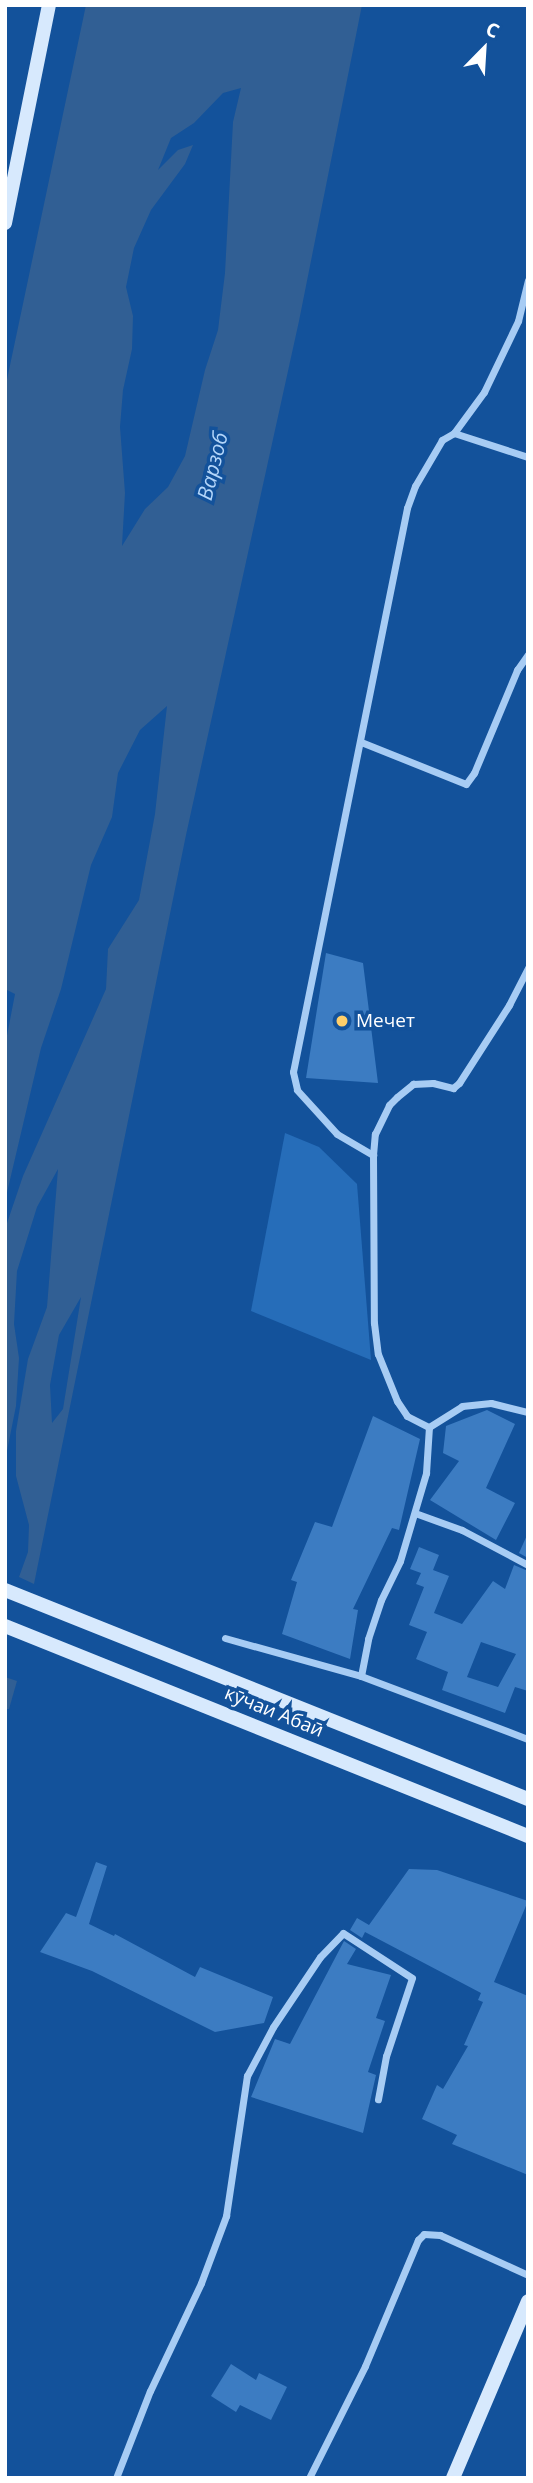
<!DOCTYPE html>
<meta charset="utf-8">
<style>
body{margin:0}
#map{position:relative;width:533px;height:2483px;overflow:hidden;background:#13529b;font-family:"Open Sans",sans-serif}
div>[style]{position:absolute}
.green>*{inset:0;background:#266db9}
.water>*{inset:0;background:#315f94}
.building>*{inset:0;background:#3c7cc2}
.street>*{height:7px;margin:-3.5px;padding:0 3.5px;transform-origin:3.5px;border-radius:3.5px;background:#a7ccf4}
.secondary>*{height:14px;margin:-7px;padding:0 7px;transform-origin:7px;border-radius:7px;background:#d7e9fd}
.dots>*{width:19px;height:19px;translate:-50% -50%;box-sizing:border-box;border:4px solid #13529b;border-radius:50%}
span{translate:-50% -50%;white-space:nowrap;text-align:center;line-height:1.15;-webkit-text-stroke:7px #13529b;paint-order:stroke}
.poi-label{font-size:19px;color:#fff}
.left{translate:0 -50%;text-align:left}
.street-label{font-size:19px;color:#fff}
.water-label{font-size:21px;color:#b4d6fa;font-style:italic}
.frame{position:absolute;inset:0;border:7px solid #fff;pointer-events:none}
.north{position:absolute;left:449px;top:14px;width:70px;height:70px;-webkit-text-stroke:5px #13529b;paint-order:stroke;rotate:24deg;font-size:19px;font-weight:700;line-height:28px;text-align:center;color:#fff}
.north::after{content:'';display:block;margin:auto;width:24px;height:32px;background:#fff;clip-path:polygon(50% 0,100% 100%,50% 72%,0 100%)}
</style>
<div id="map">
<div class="green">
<div style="clip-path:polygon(285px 1133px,319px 1147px,357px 1184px,371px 1360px,251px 1311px)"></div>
</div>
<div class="water">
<div style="clip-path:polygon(evenodd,86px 5px,362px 5px,299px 321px,186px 835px,34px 1584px,19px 1577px,28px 1552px,29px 1525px,16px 1476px,16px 1431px,28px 1359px,47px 1307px,58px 1169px,37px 1207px,17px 1271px,14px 1324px,19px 1358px,16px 1406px,5px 1461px,5px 1229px,23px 1176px,106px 989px,108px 949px,139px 900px,155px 814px,167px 706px,140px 730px,118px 773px,112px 817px,91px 865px,61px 989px,41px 1048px,5px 1201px,5px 1046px,15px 994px,5px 989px,5px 389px,86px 5px,241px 88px,233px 122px,225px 273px,218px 330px,205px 370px,185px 456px,168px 487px,145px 509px,122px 546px,125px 493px,120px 427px,123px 390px,132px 349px,133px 316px,126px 287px,134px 248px,151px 210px,185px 164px,193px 145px,178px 150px,158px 170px,171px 138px,194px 123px,223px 93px,241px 88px,86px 5px,81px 1297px,63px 1409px,52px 1423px,50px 1385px,59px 1335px,81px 1297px)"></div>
<div style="clip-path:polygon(5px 1677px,17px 1681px,9px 1709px,5px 1709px)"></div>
</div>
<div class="building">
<div style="clip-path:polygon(326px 953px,363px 963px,378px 1083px,306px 1078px)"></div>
<div style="clip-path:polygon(487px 1410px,515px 1424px,486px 1488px,515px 1503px,496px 1540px,430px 1500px,459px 1461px,443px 1453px,446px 1426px)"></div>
<div style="clip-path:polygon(373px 1416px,420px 1439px,399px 1530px,392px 1528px,353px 1609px,358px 1610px,350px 1659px,282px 1634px,297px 1582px,291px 1580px,315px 1522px,332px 1527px)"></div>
<div style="clip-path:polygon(528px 1533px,528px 1558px,519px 1553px)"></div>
<div style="clip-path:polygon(evenodd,419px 1547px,439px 1555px,433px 1570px,449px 1576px,434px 1613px,462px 1624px,493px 1581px,505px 1589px,514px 1565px,528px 1571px,528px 1691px,515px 1687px,505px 1713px,442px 1690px,448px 1672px,416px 1659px,427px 1632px,409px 1625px,424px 1587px,416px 1584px,421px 1573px,410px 1569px,419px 1547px,481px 1642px,516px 1654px,498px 1687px,467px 1677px,481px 1642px)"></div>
<div style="clip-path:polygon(96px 1862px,107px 1866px,89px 1924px,114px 1936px,115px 1934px,195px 1977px,200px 1967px,273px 1997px,264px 2023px,215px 2032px,92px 1971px,40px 1952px,66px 1913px,76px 1917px)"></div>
<div style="clip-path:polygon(409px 1869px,437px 1870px,528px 1901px,494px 1982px,528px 1996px,528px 2175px,452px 2144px,457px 2135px,422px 2119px,437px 2085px,443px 2089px,468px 2046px,464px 2045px,483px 2002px,478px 2000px,481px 1993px,365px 1932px,362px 1938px,350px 1930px,357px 1918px,369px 1925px)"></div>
<div style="clip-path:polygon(344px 1941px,356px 1949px,347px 1964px,391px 1975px,376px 2018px,385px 2021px,368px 2072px,376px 2075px,363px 2133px,251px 2097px,275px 2039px,290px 2044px)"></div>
<div style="clip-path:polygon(231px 2364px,256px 2380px,259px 2373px,287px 2387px,271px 2420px,240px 2405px,236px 2412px,211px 2396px)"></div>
</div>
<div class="street">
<div style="left:528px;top:280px;width:42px;rotate:103.7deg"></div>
<div style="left:518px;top:321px;width:79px;rotate:115.6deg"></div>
<div style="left:484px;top:392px;width:51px;rotate:126.2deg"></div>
<div style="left:454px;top:433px;width:14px;rotate:150deg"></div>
<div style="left:442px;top:440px;width:53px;rotate:120.4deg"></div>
<div style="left:415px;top:486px;width:23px;rotate:110deg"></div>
<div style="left:407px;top:508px;width:575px;rotate:101.43deg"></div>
<div style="left:293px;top:1072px;width:18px;rotate:77deg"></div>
<div style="left:297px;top:1090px;width:59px;rotate:47.7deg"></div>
<div style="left:337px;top:1134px;width:42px;rotate:30.3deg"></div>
<div style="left:373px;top:1155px;width:168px;rotate:89.7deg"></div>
<div style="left:374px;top:1323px;width:31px;rotate:83deg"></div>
<div style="left:378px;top:1354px;width:51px;rotate:68deg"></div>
<div style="left:397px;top:1401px;width:18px;rotate:56deg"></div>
<div style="left:407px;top:1416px;width:25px;rotate:27deg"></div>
<div style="left:429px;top:1427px;width:39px;rotate:-32deg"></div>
<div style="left:462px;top:1406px;width:29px;rotate:-6deg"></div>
<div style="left:491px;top:1403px;width:38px;rotate:14deg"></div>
<div style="left:454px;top:433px;width:78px;rotate:18deg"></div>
<div style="left:361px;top:742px;width:113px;rotate:21.8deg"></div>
<div style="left:466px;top:784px;width:14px;rotate:-54deg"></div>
<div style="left:474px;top:773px;width:112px;rotate:-67.3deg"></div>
<div style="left:517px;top:670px;width:19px;rotate:-55deg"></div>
<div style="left:373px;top:1155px;width:21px;rotate:-85deg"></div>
<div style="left:375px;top:1134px;width:32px;rotate:-64deg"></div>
<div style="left:389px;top:1105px;width:11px;rotate:-45deg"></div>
<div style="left:397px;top:1097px;width:21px;rotate:-39deg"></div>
<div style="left:413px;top:1084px;width:20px;rotate:-3deg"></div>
<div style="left:433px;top:1083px;width:21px;rotate:14deg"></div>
<div style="left:453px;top:1088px;width:8px;rotate:-40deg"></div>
<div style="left:459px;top:1083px;width:93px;rotate:-57.3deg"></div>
<div style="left:509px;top:1005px;width:42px;rotate:-62.8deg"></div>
<div style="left:415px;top:1513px;width:50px;rotate:19.9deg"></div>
<div style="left:462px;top:1530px;width:75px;rotate:27.9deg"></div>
<div style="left:225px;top:1638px;width:141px;rotate:15.6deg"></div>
<div style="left:361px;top:1676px;width:178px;rotate:20.7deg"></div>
<div style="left:361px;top:1676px;width:38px;rotate:-79deg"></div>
<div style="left:368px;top:1639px;width:41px;rotate:-71.6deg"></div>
<div style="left:381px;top:1600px;width:43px;rotate:-64deg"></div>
<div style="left:400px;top:1561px;width:92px;rotate:-73.5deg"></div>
<div style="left:426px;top:1473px;width:46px;rotate:-86.3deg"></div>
<div style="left:116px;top:2478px;width:93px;rotate:-68.7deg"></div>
<div style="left:150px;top:2391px;width:119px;rotate:-64.7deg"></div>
<div style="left:201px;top:2283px;width:72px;rotate:-69.5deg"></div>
<div style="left:226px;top:2216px;width:142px;rotate:-81.5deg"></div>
<div style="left:247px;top:2076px;width:55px;rotate:-62deg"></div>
<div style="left:273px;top:2027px;width:84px;rotate:-56.1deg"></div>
<div style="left:320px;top:1957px;width:33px;rotate:-46deg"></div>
<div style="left:343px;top:1933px;width:82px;rotate:33.1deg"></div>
<div style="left:412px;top:1978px;width:82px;rotate:108.4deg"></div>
<div style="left:386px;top:2056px;width:44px;rotate:100.5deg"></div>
<div style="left:309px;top:2478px;width:125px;rotate:-63.4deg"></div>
<div style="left:365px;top:2366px;width:137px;rotate:-67.2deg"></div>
<div style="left:418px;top:2240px;width:8px;rotate:-45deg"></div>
<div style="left:424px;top:2234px;width:16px;rotate:4deg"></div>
<div style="left:440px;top:2235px;width:97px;rotate:24.4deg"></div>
</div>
<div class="secondary">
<div style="left:5px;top:223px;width:222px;rotate:-78.6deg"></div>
<div style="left:5px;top:1590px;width:563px;rotate:21.78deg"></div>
<div style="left:5px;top:1626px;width:564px;rotate:21.88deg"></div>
<div style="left:453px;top:2478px;width:192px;rotate:-67deg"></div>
</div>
<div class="dots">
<div style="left:342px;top:1021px;background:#ffcf6a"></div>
</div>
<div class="poi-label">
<span class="left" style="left:356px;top:1021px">Мечет</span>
</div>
<div class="street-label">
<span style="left:274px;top:1712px;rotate:22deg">кӯчаи Абаӣ</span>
</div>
<div class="water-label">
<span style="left:212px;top:466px;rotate:-76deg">Варзоб</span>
</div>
<div class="frame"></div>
<div class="north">С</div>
</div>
